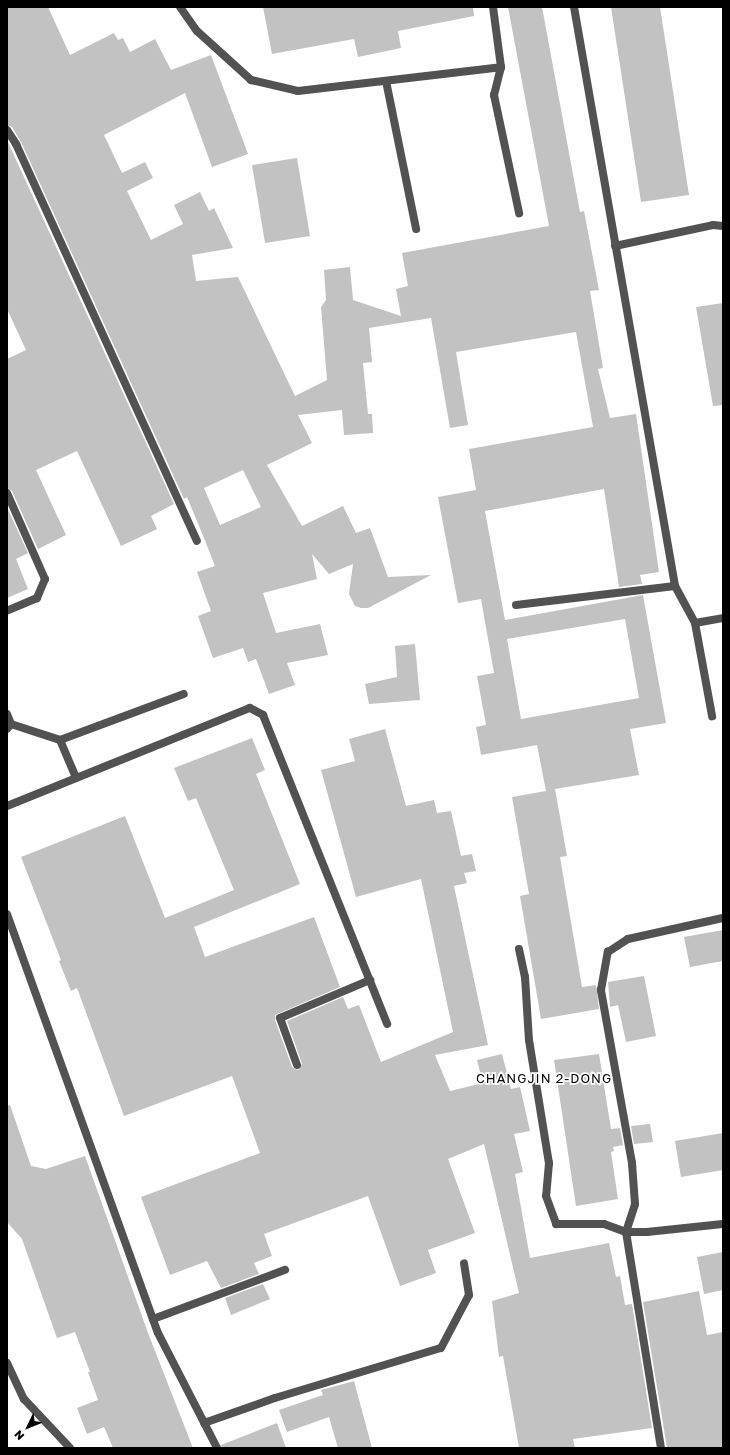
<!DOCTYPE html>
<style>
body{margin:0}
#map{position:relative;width:730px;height:1455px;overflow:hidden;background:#fff;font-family:"Golos Text",sans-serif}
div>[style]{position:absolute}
.building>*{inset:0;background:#c2c2c2}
.lane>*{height:8px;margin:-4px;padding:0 4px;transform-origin:4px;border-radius:4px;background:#525252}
.street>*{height:8px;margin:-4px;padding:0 4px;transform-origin:4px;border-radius:4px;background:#525252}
span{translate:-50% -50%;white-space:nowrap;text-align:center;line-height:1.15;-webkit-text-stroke:3.5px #fff;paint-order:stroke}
.quarter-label{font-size:13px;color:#000;letter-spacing:1px}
.frame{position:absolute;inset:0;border:8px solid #000;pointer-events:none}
.north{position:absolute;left:8px;top:1407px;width:40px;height:40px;-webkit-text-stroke:3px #fff;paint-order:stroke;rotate:227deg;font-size:11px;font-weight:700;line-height:16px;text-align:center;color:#000}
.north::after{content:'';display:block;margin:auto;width:14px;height:18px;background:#000;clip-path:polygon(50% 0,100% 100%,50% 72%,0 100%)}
</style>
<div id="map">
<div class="building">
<div style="clip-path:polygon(evenodd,7px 7px,48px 7px,70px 55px,114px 33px,118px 40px,123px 38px,130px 52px,155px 39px,171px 70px,211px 55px,248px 154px,212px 167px,185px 93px,104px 135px,122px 173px,145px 162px,153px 178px,127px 191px,151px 240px,183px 224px,174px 205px,200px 192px,209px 211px,214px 208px,233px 248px,192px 255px,196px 281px,238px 277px,295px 396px,327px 380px,321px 307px,326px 300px,324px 270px,350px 267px,353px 300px,401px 316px,396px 289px,408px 286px,402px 253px,549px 226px,508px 7px,542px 7px,580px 212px,584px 211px,599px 290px,590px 291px,603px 368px,598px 369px,610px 418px,636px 414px,659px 572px,640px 575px,642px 584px,619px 587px,604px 489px,485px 511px,505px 620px,643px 595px,666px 723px,630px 729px,639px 775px,555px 789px,567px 856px,560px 857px,582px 987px,596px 985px,599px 1009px,541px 1019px,520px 896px,529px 894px,512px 797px,546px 791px,537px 745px,481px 755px,476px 727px,486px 725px,477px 676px,494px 673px,481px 599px,458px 603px,438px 497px,476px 490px,469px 449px,593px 427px,576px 332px,456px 352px,468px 425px,450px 428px,431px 318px,369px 328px,372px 362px,363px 363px,368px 414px,372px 414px,373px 433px,344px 435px,342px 410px,298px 415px,312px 443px,267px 465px,302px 526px,343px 506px,356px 533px,370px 528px,388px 577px,431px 575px,368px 608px,361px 608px,355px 606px,349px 594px,353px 564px,329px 574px,312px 554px,317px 579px,263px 593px,276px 633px,320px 624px,328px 655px,287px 663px,295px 685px,269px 694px,256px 659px,248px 662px,243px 648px,213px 658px,198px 616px,211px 611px,197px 572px,215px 566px,206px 543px,187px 497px,184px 499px,21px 142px,12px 127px,7px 125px,7px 7px,243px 470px,261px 507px,220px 525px,204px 488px,243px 470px,7px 7px,625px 619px,639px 698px,521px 719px,507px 639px,625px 619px)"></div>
<div style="clip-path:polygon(263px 7px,473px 7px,474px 16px,398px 31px,401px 48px,358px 57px,354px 39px,272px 54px)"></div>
<div style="clip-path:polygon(611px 7px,660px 7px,689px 195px,641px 202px)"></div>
<div style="clip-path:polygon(7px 140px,174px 504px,151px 516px,157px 529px,121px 546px,77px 451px,36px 470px,66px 535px,38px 549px,12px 491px,7px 488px,7px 359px,26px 350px,7px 309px)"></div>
<div style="clip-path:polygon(297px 158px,310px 236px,265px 243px,252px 165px)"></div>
<div style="clip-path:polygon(723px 303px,723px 405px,713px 406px,696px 307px)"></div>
<div style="clip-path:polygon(7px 507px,28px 553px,16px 559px,28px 589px,7px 598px)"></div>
<div style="clip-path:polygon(415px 644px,420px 700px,369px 704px,365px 684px,397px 677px,395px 646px)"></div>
<div style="clip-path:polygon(385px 729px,406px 806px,434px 800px,437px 813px,451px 811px,461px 856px,472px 854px,476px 871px,464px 873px,467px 883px,454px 886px,488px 1045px,435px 1055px,450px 1091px,483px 1083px,477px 1060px,502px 1054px,511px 1089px,520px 1087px,530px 1131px,514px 1134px,523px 1172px,515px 1174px,530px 1258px,609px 1243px,616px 1277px,620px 1276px,625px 1305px,632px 1304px,652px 1428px,573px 1439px,575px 1448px,519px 1448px,503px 1356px,499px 1357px,492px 1301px,519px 1293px,484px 1144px,448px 1159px,475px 1233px,428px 1250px,436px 1273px,400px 1286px,368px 1196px,264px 1234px,272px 1256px,254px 1263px,259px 1274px,221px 1288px,207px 1261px,170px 1275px,141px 1197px,260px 1153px,232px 1076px,124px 1116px,77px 988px,71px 991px,59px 961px,61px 960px,21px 857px,125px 816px,165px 918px,234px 890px,196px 798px,188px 801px,174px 768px,252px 738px,265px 770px,256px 774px,300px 884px,194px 927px,205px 957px,314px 917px,340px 987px,275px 1015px,275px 1020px,292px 1067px,298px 1070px,302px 1064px,287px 1021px,343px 997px,348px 1009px,359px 1005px,381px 1062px,453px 1032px,421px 879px,356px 897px,321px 770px,355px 761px,349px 739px)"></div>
<div style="clip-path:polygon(723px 930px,723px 961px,690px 967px,684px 937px)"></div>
<div style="clip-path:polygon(644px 976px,656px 1036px,626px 1042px,618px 1005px,610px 1007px,608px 982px)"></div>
<div style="clip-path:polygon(599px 1054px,611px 1129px,620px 1128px,623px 1145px,613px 1147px,614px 1151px,611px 1152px,618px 1199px,576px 1206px,554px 1060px)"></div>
<div style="clip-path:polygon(10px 1105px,31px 1166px,46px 1169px,85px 1156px,148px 1333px,193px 1448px,113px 1448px,104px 1427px,87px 1434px,77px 1408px,98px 1400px,88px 1372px,90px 1372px,75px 1332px,57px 1338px,22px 1239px,7px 1222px,7px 1106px)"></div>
<div style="clip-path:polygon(650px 1124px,653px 1142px,634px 1144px,631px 1126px)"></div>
<div style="clip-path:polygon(723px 1133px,723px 1170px,681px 1177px,675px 1141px)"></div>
<div style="clip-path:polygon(723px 1252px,723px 1290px,704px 1294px,697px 1257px)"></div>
<div style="clip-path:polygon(263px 1284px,270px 1299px,231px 1315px,225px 1298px)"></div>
<div style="clip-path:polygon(699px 1291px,707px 1335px,723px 1332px,723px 1448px,667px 1448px,643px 1302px)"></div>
<div style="clip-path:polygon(354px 1381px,372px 1448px,338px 1448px,329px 1417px,287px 1432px,279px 1410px,323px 1395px,321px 1390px)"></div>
<div style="clip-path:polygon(277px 1423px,286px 1448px,222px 1448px,221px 1445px)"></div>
</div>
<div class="lane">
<div style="left:180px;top:7px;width:29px;rotate:55deg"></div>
<div style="left:197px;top:31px;width:73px;rotate:42.2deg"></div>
<div style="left:251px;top:80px;width:48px;rotate:13.2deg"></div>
<div style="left:298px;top:91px;width:204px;rotate:-6.7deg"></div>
<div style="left:493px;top:7px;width:61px;rotate:82.4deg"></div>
<div style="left:501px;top:67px;width:29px;rotate:104deg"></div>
<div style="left:494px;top:95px;width:121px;rotate:78deg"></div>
<div style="left:386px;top:81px;width:151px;rotate:78.5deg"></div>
<div style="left:615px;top:246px;width:100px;rotate:-12.1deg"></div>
<div style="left:713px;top:225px;width:10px;rotate:6deg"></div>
<div style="left:7px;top:493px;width:94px;rotate:66.2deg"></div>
<div style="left:45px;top:579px;width:21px;rotate:113deg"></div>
<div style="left:37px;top:598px;width:33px;rotate:157deg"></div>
<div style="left:516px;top:605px;width:160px;rotate:-6.8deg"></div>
<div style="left:7px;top:714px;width:11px;rotate:68deg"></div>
<div style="left:11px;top:724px;width:6px;rotate:129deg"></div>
<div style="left:11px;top:724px;width:52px;rotate:18.1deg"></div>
<div style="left:60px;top:740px;width:39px;rotate:67deg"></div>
<div style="left:60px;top:740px;width:132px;rotate:-20.4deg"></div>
<div style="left:7px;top:806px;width:262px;rotate:-22deg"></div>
<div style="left:250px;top:708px;width:15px;rotate:28deg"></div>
<div style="left:263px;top:715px;width:333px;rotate:68.1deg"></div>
<div style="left:7px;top:914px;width:445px;rotate:70.2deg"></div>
<div style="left:158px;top:1333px;width:129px;rotate:62.8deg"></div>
<div style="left:297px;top:1065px;width:50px;rotate:-109.9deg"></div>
<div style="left:280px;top:1018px;width:98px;rotate:-22.9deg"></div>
<div style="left:153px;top:1319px;width:141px;rotate:-20.4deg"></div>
<div style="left:204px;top:1423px;width:75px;rotate:-19.4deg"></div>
<div style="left:275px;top:1398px;width:173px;rotate:-16.8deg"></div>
<div style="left:441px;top:1348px;width:60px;rotate:-62.2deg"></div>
<div style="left:469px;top:1295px;width:32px;rotate:-99deg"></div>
</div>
<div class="street">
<div style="left:574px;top:7px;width:588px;rotate:80.1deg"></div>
<div style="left:675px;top:586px;width:42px;rotate:61.6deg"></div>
<div style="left:695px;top:623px;width:95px;rotate:79.6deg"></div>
<div style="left:7px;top:130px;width:17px;rotate:57deg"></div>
<div style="left:16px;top:144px;width:436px;rotate:65.5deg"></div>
<div style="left:695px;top:623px;width:28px;rotate:-10deg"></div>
<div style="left:519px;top:949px;width:29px;rotate:78deg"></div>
<div style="left:525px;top:977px;width:63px;rotate:86.4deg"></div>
<div style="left:529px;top:1040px;width:125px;rotate:80.8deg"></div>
<div style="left:549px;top:1163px;width:33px;rotate:95deg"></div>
<div style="left:546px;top:1196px;width:30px;rotate:70deg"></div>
<div style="left:556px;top:1224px;width:48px"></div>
<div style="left:604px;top:1224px;width:23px;rotate:20deg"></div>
<div style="left:626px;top:1232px;width:21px"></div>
<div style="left:647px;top:1232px;width:76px;rotate:-6deg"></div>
<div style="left:7px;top:1363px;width:40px;rotate:65deg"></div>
<div style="left:24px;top:1399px;width:67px;rotate:46.8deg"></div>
<div style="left:661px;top:1448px;width:219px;rotate:-99.2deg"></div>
<div style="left:626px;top:1232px;width:29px;rotate:-72deg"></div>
<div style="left:635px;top:1204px;width:41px;rotate:-94.2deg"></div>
<div style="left:632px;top:1163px;width:176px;rotate:-100.2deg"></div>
<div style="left:601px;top:990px;width:39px;rotate:-80deg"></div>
<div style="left:608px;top:952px;width:24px;rotate:-33deg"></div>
<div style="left:628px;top:939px;width:97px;rotate:-12.5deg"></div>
</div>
<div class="quarter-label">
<span style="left:544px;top:1078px">CHANGJIN 2-DONG</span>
</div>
<div class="frame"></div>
<div class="north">N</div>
</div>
